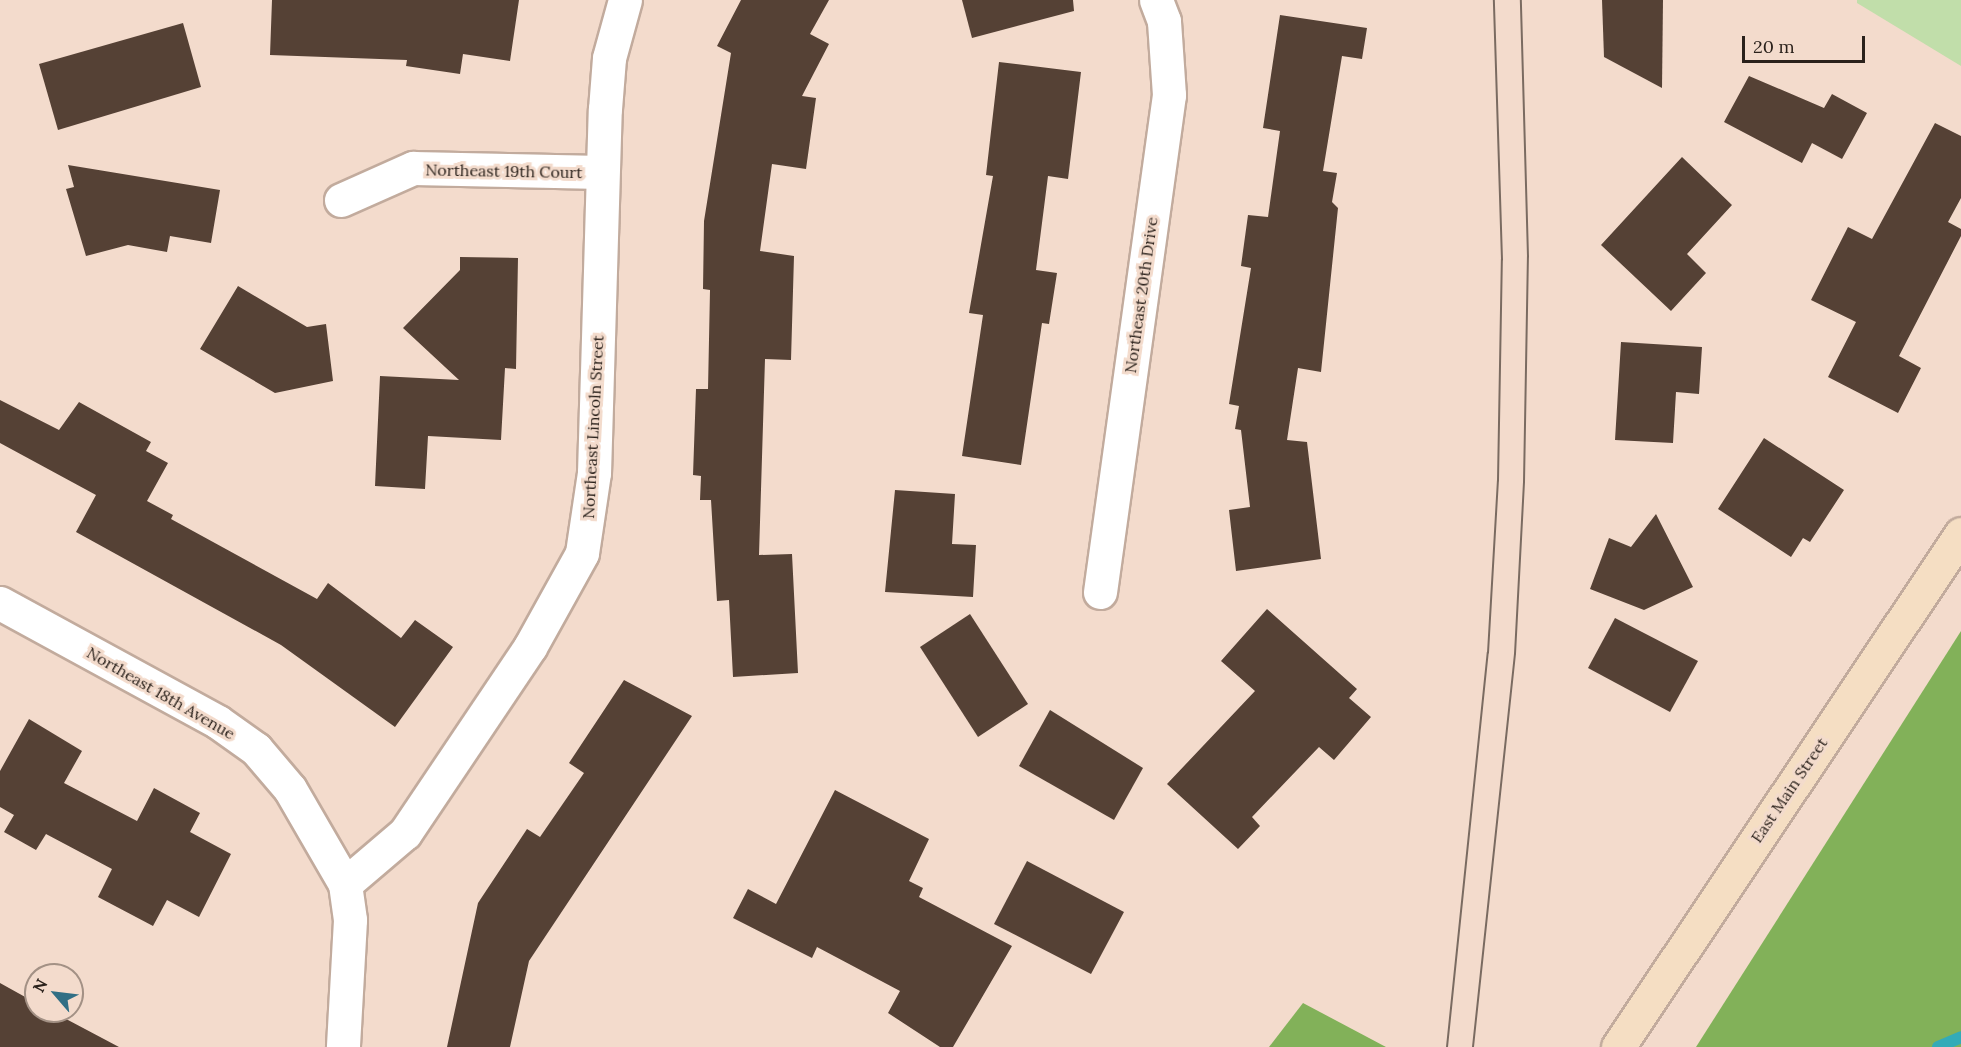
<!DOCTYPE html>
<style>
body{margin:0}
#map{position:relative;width:1961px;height:1047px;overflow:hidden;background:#f3dbcc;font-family:Lora,serif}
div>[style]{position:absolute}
.green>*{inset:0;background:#c1deaa}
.forest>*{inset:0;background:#82b159}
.stream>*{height:12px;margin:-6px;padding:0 6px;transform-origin:6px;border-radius:6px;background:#33abb8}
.building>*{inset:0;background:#554135}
.roads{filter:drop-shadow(2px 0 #c2ab9d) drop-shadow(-2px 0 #c2ab9d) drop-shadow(0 2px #c2ab9d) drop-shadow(0 -2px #c2ab9d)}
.street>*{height:33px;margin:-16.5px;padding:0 16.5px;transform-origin:16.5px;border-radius:16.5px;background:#fff}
.secondary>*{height:33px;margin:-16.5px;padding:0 16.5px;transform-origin:16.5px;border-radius:16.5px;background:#f5dec3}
.tram>*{height:1.5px;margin:-0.75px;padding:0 0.75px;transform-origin:0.75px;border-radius:0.75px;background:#7a6b61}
span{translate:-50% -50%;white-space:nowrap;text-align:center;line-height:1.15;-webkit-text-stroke:6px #f3dbcc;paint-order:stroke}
.street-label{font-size:16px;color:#2a211b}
.north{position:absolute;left:24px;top:963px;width:60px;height:60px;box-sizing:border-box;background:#f3dbcc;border:2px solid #a39185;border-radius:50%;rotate:298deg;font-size:16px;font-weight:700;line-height:24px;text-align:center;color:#2a211b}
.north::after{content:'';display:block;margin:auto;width:21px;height:27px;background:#316f85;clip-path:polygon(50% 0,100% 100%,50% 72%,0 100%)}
.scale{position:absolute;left:1742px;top:36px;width:123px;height:27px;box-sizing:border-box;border:3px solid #2a211b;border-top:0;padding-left:8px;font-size:18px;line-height:21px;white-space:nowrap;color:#2a211b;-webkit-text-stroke:4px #f3dbcc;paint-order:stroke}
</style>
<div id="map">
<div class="green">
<div style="clip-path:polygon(1857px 0,1961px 0,1961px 66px,1857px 3px)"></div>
</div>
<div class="forest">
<div style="clip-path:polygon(1961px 631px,1961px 1047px,1696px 1047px)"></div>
<div style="clip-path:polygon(1303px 1003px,1386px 1047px,1269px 1047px)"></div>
</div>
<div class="stream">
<div style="left:1938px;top:1047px;width:25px;rotate:-23deg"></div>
</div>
<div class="building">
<div style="clip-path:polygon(272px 0,519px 0,510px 61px,463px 54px,460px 74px,406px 66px,407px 60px,270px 55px)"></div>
<div style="clip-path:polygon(741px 0,829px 0,810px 34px,829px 44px,802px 96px,816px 98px,806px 169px,772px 164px,760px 251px,794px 256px,791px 360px,765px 359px,759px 555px,792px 554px,798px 673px,733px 677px,729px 600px,717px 601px,711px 500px,700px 500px,701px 476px,693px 475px,696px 389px,708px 389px,710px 290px,703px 289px,704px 221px,731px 53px,717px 46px)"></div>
<div style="clip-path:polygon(962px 0,1073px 0,1074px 11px,972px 38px)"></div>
<div style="clip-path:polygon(1602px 0,1663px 0,1662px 88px,1604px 57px)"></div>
<div style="clip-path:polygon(1280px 15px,1367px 28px,1362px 59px,1342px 56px,1323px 171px,1337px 173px,1332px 202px,1338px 208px,1321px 372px,1298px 368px,1287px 440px,1307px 442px,1321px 559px,1236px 571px,1229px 510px,1250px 507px,1241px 430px,1235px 429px,1239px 406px,1229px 404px,1251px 268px,1241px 266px,1248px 215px,1268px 217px,1280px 131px,1263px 128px)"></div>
<div style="clip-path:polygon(183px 23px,201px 87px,58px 130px,39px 64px)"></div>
<div style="clip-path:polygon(999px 62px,1081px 72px,1068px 179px,1048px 176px,1036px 270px,1057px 273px,1049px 324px,1042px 323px,1021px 465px,962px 456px,983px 315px,969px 313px,993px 176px,986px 175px)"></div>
<div style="clip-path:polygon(1749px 76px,1824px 108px,1832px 94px,1867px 113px,1842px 159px,1812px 143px,1802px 163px,1724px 122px)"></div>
<div style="clip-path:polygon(1935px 123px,1961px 136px,1961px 198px,1948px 222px,1961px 229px,1961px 236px,1899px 356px,1921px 368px,1898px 413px,1828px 377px,1856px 322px,1811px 300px,1848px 227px,1872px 239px)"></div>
<div style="clip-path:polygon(1682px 157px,1732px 205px,1687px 254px,1706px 273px,1671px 311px,1601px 245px)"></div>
<div style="clip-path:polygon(68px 165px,220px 190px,211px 243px,170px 236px,167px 252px,128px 245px,86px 256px,66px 189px,74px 187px)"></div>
<div style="clip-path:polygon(460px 257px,518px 258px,516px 369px,505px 368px,501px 440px,428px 436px,425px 489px,375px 486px,380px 376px,459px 380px,403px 328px,460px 270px)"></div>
<div style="clip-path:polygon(238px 286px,307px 327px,326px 324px,333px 381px,275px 393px,200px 349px)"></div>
<div style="clip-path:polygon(1621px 342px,1702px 347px,1699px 394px,1676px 392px,1673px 443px,1615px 440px)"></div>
<div style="clip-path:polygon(0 400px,59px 430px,79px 402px,151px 442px,146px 451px,168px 463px,147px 501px,173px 515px,171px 519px,317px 599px,328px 583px,401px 638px,415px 620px,453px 647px,395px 727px,281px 645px,76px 532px,96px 495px,0 443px)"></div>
<div style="clip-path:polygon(1764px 438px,1844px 490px,1810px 542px,1803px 538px,1791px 557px,1718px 509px)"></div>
<div style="clip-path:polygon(895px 490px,955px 494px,952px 544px,976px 545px,973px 597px,885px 592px)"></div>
<div style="clip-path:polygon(1656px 514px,1693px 587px,1644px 610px,1590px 589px,1609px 538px,1631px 547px)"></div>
<div style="clip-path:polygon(1267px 609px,1357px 689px,1349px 698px,1371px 717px,1334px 760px,1319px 747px,1252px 817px,1260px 826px,1238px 849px,1167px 784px,1255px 691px,1221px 661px)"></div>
<div style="clip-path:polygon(970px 614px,1028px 704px,978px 737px,920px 647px)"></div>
<div style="clip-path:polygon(1615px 618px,1698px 661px,1670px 712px,1588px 668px)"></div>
<div style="clip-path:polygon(624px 680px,692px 716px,529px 961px,510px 1047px,447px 1047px,478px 903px,527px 829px,540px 837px,584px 773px,569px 763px)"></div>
<div style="clip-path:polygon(1050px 710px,1143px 768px,1114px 820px,1019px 766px)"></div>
<div style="clip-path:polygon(29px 719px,82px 751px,64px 783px,137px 821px,154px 788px,200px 813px,190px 832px,231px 854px,199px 917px,167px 900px,153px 926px,98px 897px,112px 869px,46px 834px,36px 850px,4px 832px,14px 815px,0 807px,0 771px)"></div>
<div style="clip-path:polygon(835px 790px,929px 839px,909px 881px,923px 888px,919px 897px,1012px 946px,953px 1047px,940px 1047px,888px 1013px,900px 991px,817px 947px,812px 958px,733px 918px,748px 889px,776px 904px)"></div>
<div style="clip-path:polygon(1027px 861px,1124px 912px,1091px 974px,994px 924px)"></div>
<div style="clip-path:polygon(0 983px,36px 1003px,36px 1011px,51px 1011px,119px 1047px,0 1047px)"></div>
</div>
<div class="roads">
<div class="street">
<div style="left:341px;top:200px;width:79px;rotate:-24deg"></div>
<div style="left:413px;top:168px;width:189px;rotate:1.2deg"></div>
<div style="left:1100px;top:592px;width:502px;rotate:-82.1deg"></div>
<div style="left:1169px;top:95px;width:74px;rotate:-93.9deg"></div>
<div style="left:1164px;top:21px;width:22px;rotate:-111deg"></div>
<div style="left:0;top:603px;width:248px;rotate:28.6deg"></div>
<div style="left:218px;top:722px;width:47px;rotate:35.4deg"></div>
<div style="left:256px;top:749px;width:52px;rotate:49.6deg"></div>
<div style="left:290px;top:789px;width:110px;rotate:59.9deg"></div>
<div style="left:345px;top:884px;width:36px;rotate:82deg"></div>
<div style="left:350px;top:920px;width:127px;rotate:93.2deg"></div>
<div style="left:345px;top:884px;width:79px;rotate:-40.4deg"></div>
<div style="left:405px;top:833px;width:224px;rotate:-56.1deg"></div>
<div style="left:530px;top:647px;width:107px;rotate:-61deg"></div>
<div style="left:582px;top:553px;width:81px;rotate:-81.5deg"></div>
<div style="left:594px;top:473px;width:364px;rotate:-88.3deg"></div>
<div style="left:605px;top:109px;width:51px;rotate:-85.5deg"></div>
<div style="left:609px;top:58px;width:60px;rotate:-74.6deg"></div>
</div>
<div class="secondary">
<div style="left:1618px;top:1047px;width:617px;rotate:-56.23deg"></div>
</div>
</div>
<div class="tram">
<div style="left:1447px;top:1047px;width:396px;rotate:-84.1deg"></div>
<div style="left:1488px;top:653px;width:172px;rotate:-86.7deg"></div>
<div style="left:1498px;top:481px;width:221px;rotate:-89deg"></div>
<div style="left:1502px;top:260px;width:260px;rotate:-91.8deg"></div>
<div style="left:1473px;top:1047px;width:395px;rotate:-83.9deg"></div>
<div style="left:1515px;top:654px;width:172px;rotate:-87deg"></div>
<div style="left:1524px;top:482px;width:225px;rotate:-89deg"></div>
<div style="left:1528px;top:257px;width:257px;rotate:-91.6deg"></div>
</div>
<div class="street-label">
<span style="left:504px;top:171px;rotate:1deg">Northeast 19th Court</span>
<span style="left:1141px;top:295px;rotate:-82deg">Northeast 20th Drive</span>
<span style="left:593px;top:427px;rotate:-87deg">Northeast Lincoln Street</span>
<span style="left:161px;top:693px;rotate:30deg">Northeast 18th Avenue</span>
<span style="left:1789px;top:790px;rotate:-56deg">East Main Street</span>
</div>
<div class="north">N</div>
<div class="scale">20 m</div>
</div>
